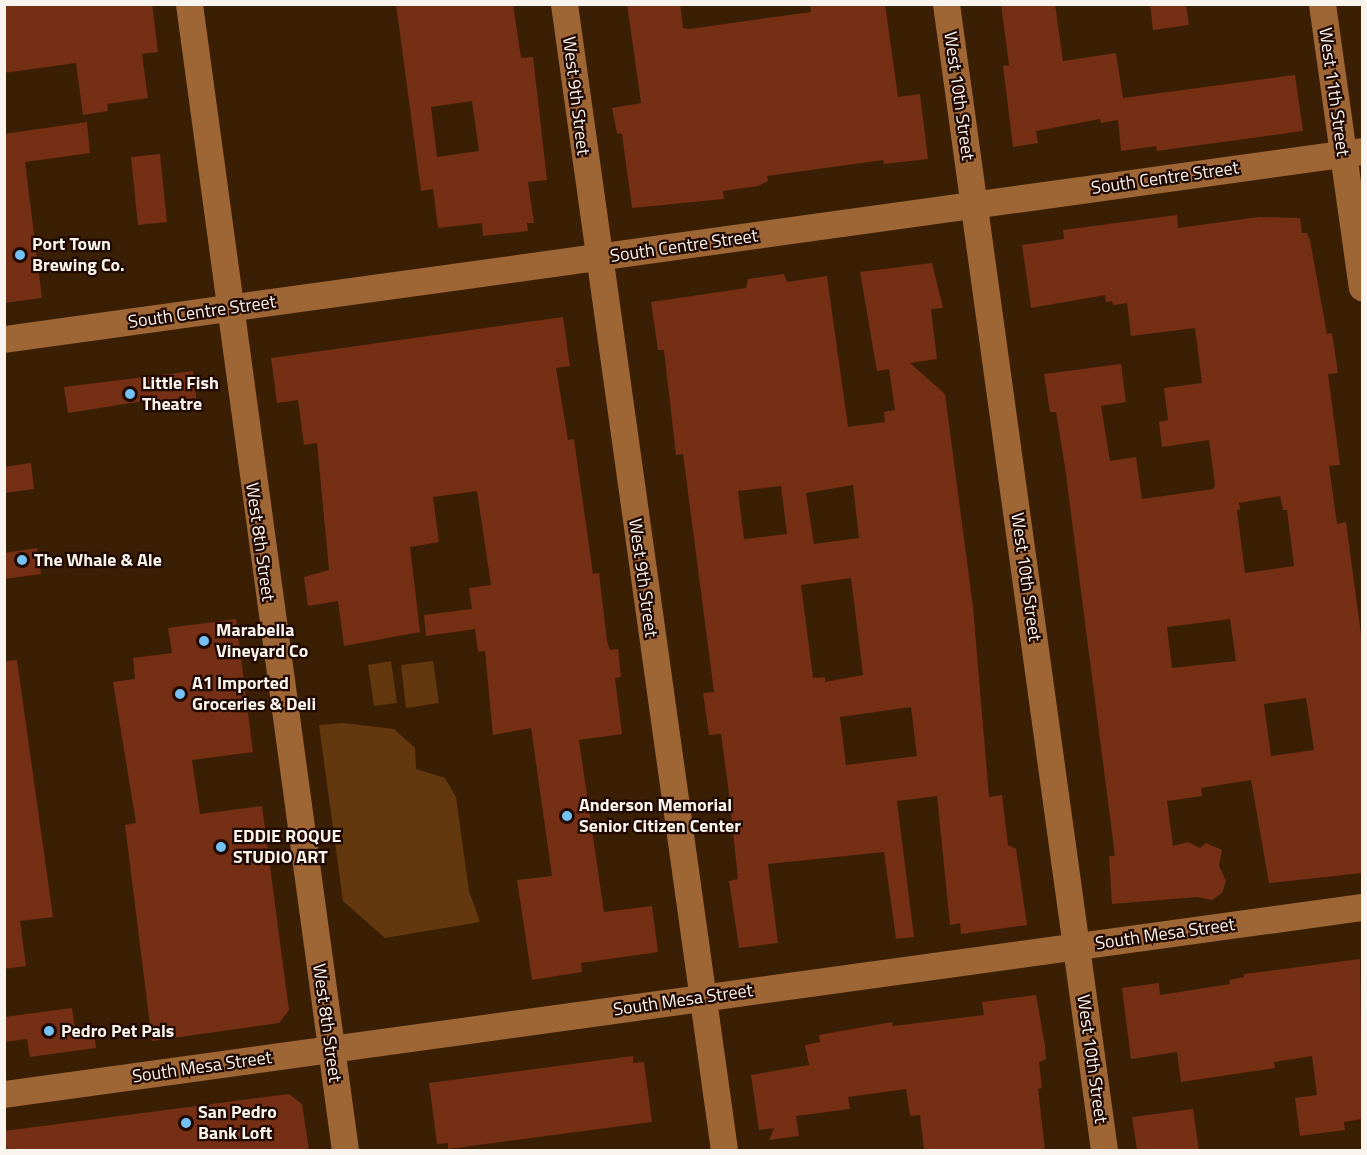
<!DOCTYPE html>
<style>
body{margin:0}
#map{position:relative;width:1367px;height:1155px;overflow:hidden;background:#3b1f04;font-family:"Titillium Web",sans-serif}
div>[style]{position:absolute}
.green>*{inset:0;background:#63380f}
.building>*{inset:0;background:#742f14}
.minor>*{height:27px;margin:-13.5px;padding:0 13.5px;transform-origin:13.5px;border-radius:13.5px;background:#9e6634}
.dots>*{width:16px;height:16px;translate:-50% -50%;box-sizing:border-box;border:3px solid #1f0900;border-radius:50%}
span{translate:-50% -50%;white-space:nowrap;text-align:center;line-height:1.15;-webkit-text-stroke:4.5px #1f0900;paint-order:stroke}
.street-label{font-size:18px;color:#faf4ef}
.poi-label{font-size:18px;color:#faf4ef;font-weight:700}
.left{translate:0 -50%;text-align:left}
.frame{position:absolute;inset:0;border:6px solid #faf4ef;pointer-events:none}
</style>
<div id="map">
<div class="green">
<div style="clip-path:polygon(391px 661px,397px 703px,374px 706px,368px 665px)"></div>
<div style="clip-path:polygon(433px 661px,439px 703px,406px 708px,401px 665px)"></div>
<div style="clip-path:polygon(343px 723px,394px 729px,415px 748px,416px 769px,445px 778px,456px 797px,469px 891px,480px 922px,385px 938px,343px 901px,319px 725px)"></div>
</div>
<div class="building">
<div style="clip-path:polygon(4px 4px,152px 4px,158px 52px,142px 54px,148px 98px,107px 104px,108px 111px,83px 115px,76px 63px,4px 73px)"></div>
<div style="clip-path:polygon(evenodd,396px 4px,513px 4px,521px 58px,533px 57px,547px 180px,528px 182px,534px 223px,527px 223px,528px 231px,483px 236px,482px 223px,438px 228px,433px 189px,421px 191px,396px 4px,472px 101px,479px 151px,437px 157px,431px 107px,472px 101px)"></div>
<div style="clip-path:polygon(627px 4px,680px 4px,683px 28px,689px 29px,811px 12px,810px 4px,885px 4px,898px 97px,920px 94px,928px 159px,884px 164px,883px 160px,767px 176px,768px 181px,758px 186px,723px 191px,724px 199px,632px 208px,622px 134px,617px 133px,612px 108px,641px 103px)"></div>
<div style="clip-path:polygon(1001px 4px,1055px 4px,1063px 61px,1116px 53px,1123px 98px,1295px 75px,1303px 131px,1157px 151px,1156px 146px,1121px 151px,1118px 120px,1101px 123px,1100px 119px,1036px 131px,1038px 143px,1013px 147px,1003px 66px,1009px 65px)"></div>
<div style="clip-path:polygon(1150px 4px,1186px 4px,1189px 25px,1153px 30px)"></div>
<div style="clip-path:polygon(87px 122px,90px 153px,25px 162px,42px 298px,4px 303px,4px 134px)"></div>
<div style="clip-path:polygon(160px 154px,167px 222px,138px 225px,131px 157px)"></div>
<div style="clip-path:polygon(evenodd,1177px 215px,1178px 228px,1259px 217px,1300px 218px,1302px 233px,1307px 233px,1310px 240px,1327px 334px,1332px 333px,1338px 373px,1328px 374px,1340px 465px,1329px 466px,1337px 524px,1346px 522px,1362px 642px,1362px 873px,1269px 883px,1251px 780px,1201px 788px,1202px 796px,1167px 801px,1173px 846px,1188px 842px,1200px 848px,1206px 843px,1222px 850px,1219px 866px,1226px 881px,1222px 893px,1212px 900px,1197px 897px,1112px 904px,1109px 856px,1115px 856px,1065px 467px,1056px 412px,1050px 412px,1044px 374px,1121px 364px,1126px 402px,1101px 406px,1110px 461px,1136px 457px,1142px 499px,1213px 489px,1215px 485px,1209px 440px,1162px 447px,1159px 422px,1168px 420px,1164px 388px,1202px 383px,1195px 328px,1131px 336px,1127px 303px,1113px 305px,1112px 301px,1106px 302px,1105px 295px,1031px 308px,1022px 245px,1064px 239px,1063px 230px,1177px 215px,1280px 496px,1283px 510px,1287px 510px,1294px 566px,1245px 573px,1237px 510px,1240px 510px,1239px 503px,1280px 496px,1177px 215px,1230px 619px,1236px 661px,1172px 668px,1167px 627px,1230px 619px,1177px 215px,1306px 698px,1314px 750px,1271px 756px,1264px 704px,1306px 698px)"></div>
<div style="clip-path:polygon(evenodd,932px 263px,943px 308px,931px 309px,937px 359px,910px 363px,945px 394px,973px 607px,989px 797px,1002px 795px,1008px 845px,1016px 849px,1027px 925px,961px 934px,960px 923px,950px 925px,937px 796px,897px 801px,914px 937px,896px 939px,884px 852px,768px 864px,778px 943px,739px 948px,729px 881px,738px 879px,728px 786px,721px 734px,709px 735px,703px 693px,714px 692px,683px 454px,676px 455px,664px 350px,658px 350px,651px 302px,746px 288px,748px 279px,784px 274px,787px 282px,827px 276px,848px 427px,885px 422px,884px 412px,895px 410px,889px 369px,877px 371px,860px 272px,932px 263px,853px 485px,859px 538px,814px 544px,806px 493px,853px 485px,932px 263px,781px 486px,787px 534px,744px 539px,738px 491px,781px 486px,932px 263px,851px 578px,863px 675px,825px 682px,825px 677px,813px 678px,801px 585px,851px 578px,932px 263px,911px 707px,917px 756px,846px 765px,840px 717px,911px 707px)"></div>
<div style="clip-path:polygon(563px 317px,570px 366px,556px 368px,568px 440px,574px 439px,593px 574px,599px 573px,607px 641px,610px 650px,618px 649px,621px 677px,615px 678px,622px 734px,579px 740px,604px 912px,652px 906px,658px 952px,581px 963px,582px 972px,532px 980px,517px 880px,552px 876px,531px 728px,493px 735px,485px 651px,478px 652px,475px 629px,426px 636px,424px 615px,472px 609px,469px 588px,491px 585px,477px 491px,433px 497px,439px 542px,410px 547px,420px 632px,344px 646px,338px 601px,308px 606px,304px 577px,329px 570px,317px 443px,304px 445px,298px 400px,277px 403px,271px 358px)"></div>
<div style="clip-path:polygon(193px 371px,197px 403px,183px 405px,180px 410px,145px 410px,144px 401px,68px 413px,64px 387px)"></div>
<div style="clip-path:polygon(31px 463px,34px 489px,4px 493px,4px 467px)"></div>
<div style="clip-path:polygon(37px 548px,41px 574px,4px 579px,4px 553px)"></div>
<div style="clip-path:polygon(236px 619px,253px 752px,192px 760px,200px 814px,262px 806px,289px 1010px,279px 1023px,152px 1041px,125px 825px,136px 823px,113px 682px,135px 679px,133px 658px,172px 653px,168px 628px)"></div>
<div style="clip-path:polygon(17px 660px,53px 917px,20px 921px,26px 966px,4px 969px,4px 661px)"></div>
<div style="clip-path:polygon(1360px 959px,1362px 1119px,1344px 1122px,1345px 1130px,1300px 1136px,1295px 1098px,1317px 1095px,1312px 1056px,1274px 1062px,1275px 1068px,1181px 1082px,1177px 1052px,1131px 1059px,1122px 988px,1159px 983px,1160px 995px,1230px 984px,1229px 980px,1244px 977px,1244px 974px)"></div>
<div style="clip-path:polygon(1036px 995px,1045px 1046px,1046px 1059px,1039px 1062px,1042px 1088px,1038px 1089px,1045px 1150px,924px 1150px,920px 1115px,910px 1116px,906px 1089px,848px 1097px,850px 1109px,796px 1116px,799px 1136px,769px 1140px,774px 1128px,759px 1130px,751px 1075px,809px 1065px,805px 1045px,820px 1042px,819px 1035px,892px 1022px,893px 1026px,984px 1015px,982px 1002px)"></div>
<div style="clip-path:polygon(72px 1008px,75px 1028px,93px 1026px,96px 1048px,30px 1057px,27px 1039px,4px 1042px,4px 1017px)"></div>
<div style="clip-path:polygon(633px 1056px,633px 1063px,644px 1062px,652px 1122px,448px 1149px,448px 1143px,437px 1144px,429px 1083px)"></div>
<div style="clip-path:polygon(289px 1094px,302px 1104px,309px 1150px,7px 1150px,4px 1131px)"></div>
<div style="clip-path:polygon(1193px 1109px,1199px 1150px,1137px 1150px,1132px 1117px)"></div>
</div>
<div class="minor">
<div style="left:189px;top:4px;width:1157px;rotate:82.25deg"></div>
<div style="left:564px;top:4px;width:1157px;rotate:82.05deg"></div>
<div style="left:946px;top:4px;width:1157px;rotate:82.15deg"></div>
<div style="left:1322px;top:4px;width:286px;rotate:82deg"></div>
<div style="left:4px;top:339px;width:1371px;rotate:-7.88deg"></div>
<div style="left:4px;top:1094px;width:1371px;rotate:-7.84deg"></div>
</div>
<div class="dots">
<div style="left:20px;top:255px;background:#73c1f6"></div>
<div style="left:130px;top:394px;background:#73c1f6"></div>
<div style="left:22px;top:560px;background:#73c1f6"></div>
<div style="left:204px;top:641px;background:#73c1f6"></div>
<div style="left:180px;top:694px;background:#73c1f6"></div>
<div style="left:567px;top:816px;background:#73c1f6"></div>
<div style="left:221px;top:847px;background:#73c1f6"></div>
<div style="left:49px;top:1031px;background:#73c1f6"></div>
<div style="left:186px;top:1123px;background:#73c1f6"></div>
</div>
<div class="street-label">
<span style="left:1334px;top:92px;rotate:82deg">West 11th Street</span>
<span style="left:576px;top:96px;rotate:83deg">West 9th Street</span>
<span style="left:959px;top:96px;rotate:82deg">West 10th Street</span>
<span style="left:1165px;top:178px;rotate:-8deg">South Centre Street</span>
<span style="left:684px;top:246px;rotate:-8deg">South Centre Street</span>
<span style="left:202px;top:312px;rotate:-8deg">South Centre Street</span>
<span style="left:260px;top:542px;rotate:82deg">West 8th Street</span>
<span style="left:1026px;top:577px;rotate:82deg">West 10th Street</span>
<span style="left:643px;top:578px;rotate:82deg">West 9th Street</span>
<span style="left:1165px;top:934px;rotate:-8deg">South Mesa Street</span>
<span style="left:683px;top:1000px;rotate:-8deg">South Mesa Street</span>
<span style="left:327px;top:1023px;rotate:82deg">West 8th Street</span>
<span style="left:1092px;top:1059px;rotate:82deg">West 10th Street</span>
<span style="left:202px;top:1067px;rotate:-8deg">South Mesa Street</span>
</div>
<div class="poi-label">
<span class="left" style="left:32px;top:255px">Port Town<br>Brewing Co.</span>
<span class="left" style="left:142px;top:394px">Little Fish<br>Theatre</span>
<span class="left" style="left:34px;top:560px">The Whale &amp; Ale</span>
<span class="left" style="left:216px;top:641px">Marabella<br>Vineyard Co</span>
<span class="left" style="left:192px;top:694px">A1 Imported<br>Groceries &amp; Deli</span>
<span class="left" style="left:579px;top:816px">Anderson Memorial<br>Senior Citizen Center</span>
<span class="left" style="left:233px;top:847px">EDDIE ROQUE<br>STUDIO ART</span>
<span class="left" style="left:61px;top:1031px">Pedro Pet Pals</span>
<span class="left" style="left:198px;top:1123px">San Pedro<br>Bank Loft</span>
</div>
<div class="frame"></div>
</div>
